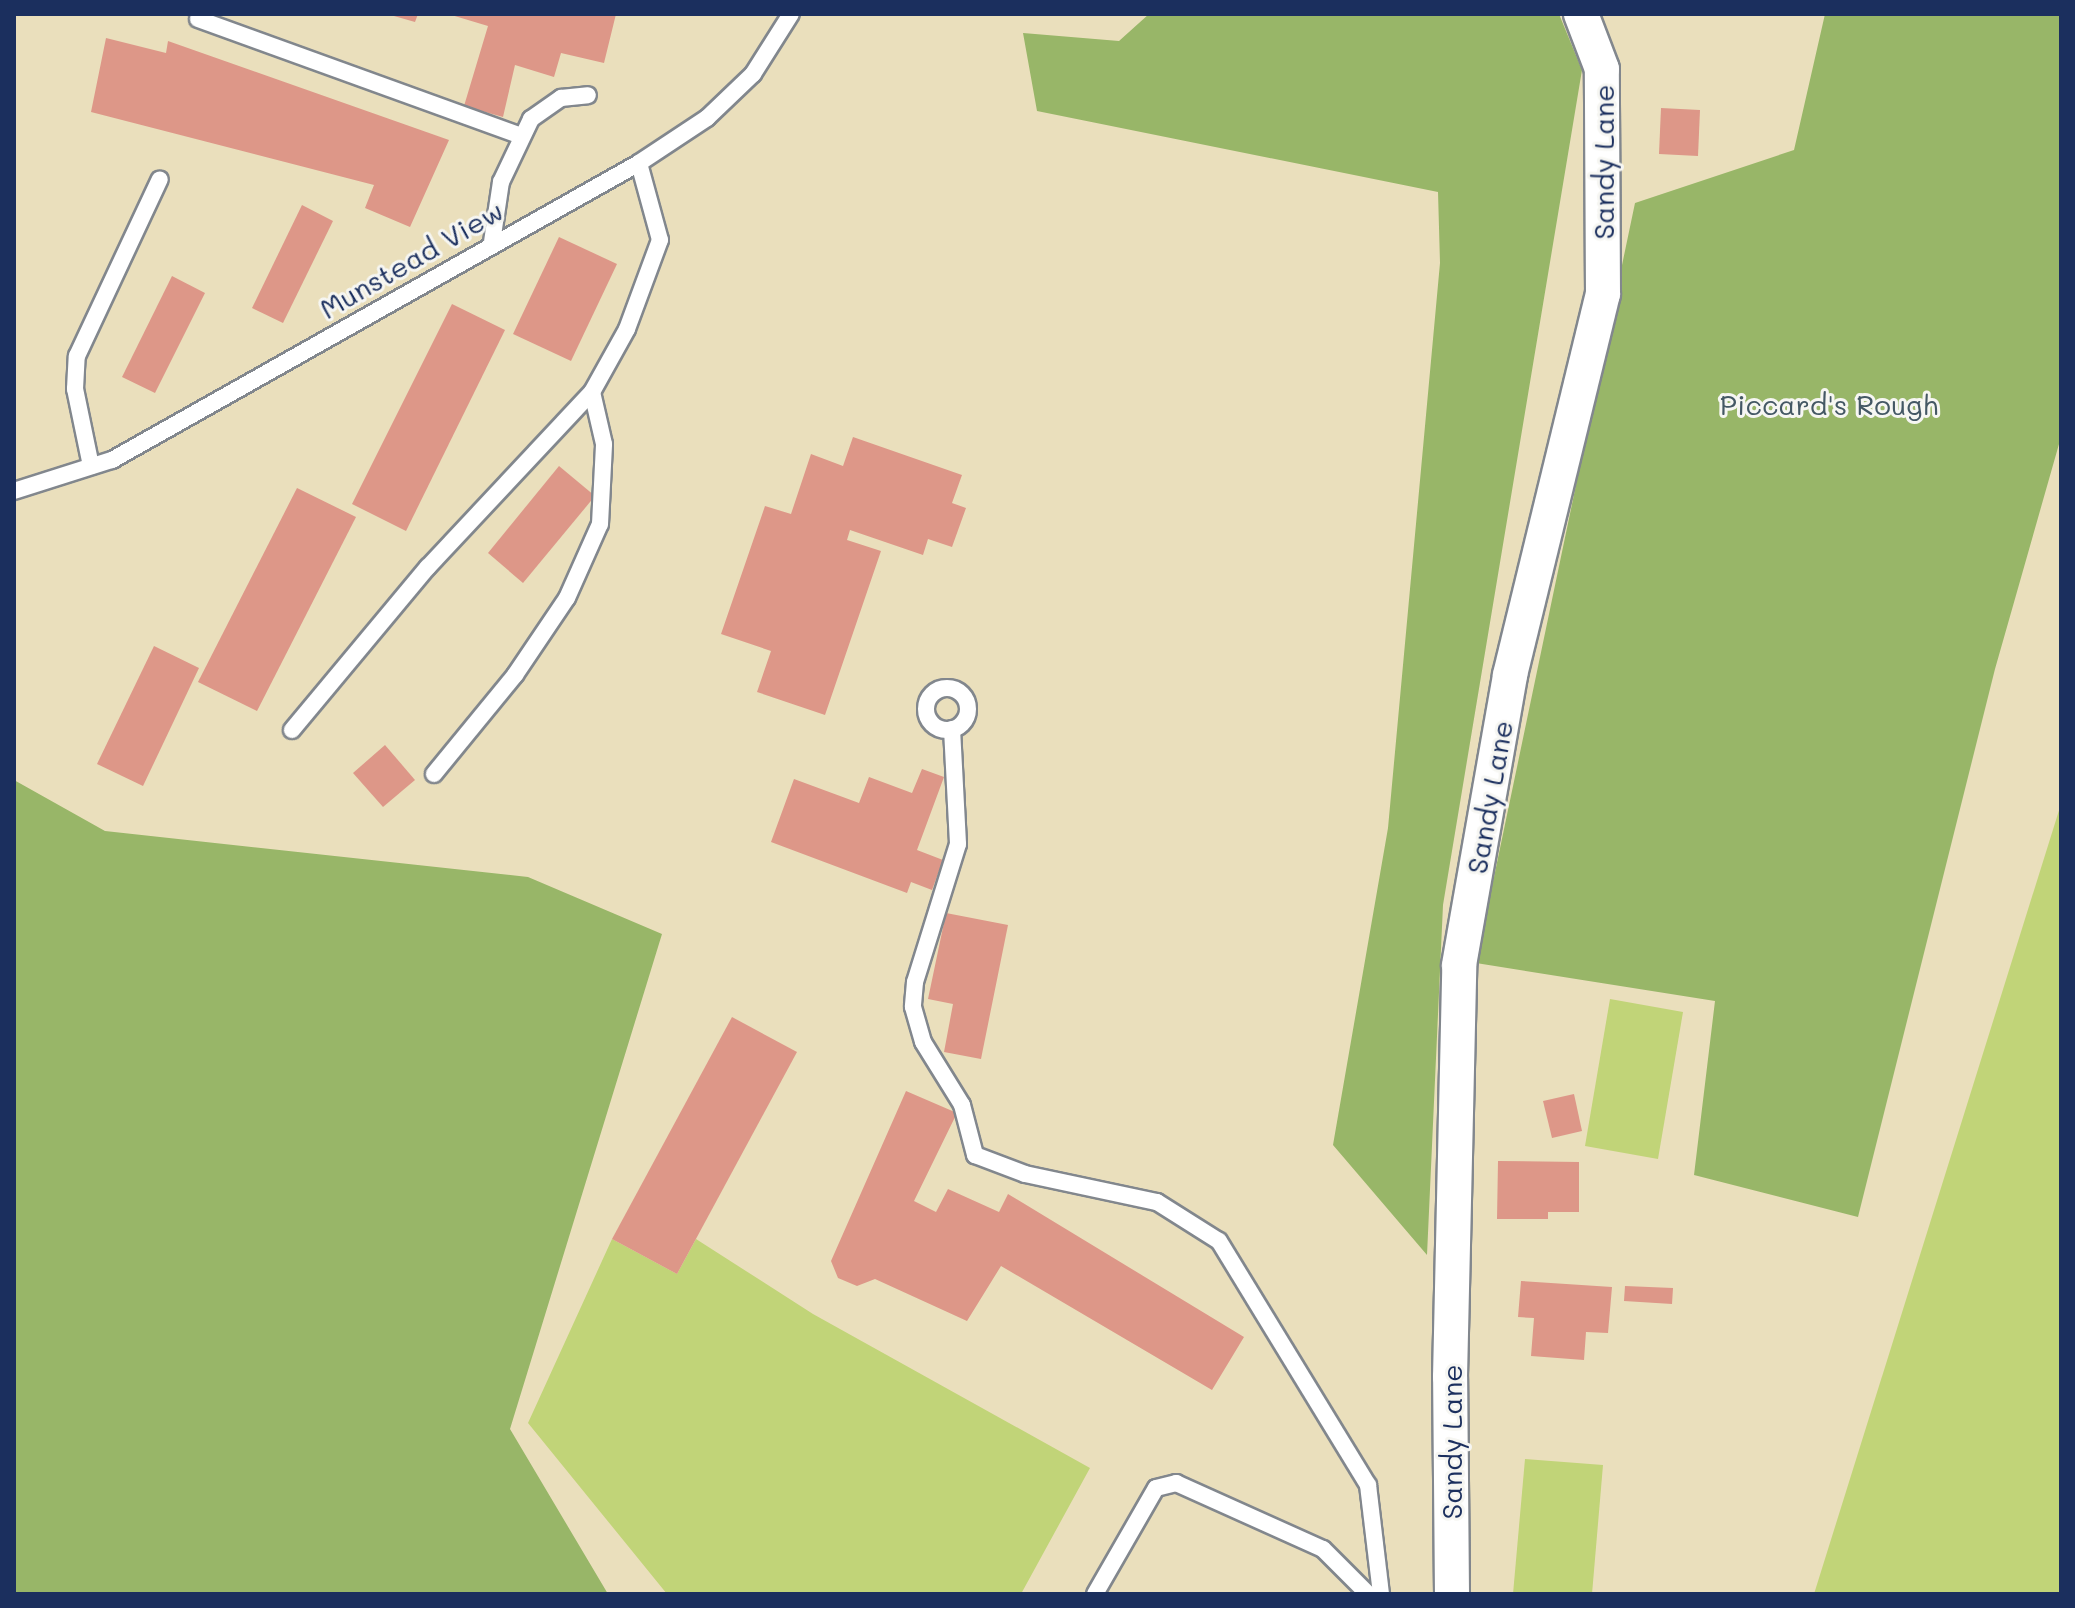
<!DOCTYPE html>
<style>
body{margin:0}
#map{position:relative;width:2075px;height:1608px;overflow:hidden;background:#eadfbc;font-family:Mali,sans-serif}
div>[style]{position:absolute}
.green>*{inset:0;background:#c1d478}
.forest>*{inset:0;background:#98b668}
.building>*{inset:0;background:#dd9788}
.roads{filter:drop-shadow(2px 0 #82878d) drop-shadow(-2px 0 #82878d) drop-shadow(0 2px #82878d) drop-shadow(0 -2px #82878d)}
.service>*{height:16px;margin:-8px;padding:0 8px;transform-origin:8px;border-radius:8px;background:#fff}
.service>.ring{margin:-8px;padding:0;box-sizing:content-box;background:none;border:16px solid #fff;border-radius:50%}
.minor>*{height:34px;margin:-17px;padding:0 17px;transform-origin:17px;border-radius:17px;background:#fff}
span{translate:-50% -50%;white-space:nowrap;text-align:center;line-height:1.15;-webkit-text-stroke:6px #f6f6f2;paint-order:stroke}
.street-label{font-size:28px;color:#1b2f5e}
.park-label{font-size:28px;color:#445864}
.frame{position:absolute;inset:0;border:16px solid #1b2f5e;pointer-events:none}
</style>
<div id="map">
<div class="green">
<div style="clip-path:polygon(2061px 804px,2061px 1594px,1814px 1594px)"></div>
<div style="clip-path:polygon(1610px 999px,1683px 1012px,1658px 1159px,1585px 1146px)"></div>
<div style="clip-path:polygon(612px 1239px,677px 1274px,696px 1239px,813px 1314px,1090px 1468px,1021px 1594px,667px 1594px,528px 1423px)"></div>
<div style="clip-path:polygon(1525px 1459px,1603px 1465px,1592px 1594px,1513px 1594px)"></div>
</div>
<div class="forest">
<div style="clip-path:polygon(1149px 14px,1559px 14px,1582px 70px,1443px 905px,1427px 1255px,1333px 1145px,1388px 828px,1440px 263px,1438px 192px,1037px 111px,1023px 33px,1119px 41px)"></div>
<div style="clip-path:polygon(1825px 14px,2061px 14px,2061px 437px,1995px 669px,1858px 1217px,1694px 1175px,1715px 1001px,1476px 963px,1635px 203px,1794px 150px)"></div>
<div style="clip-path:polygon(14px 780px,105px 831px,528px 877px,662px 934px,510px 1429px,608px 1594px,14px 1594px)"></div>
</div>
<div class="building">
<div style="clip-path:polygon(387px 14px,418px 14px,415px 22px)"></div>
<div style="clip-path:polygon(448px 14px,616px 14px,604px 63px,561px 53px,554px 77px,515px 65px,503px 117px,464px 106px,488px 26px)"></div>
<div style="clip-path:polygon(106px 38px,166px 53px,168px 41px,449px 140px,410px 227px,365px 208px,374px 185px,91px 112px)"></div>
<div style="clip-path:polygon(1661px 108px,1700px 110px,1698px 156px,1659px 154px)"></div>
<div style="clip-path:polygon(302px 205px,333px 221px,283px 323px,252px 308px)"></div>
<div style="clip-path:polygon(559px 237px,617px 264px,571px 361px,513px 334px)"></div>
<div style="clip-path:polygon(172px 276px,205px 293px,155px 393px,122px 377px)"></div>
<div style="clip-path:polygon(452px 304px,505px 330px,406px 531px,352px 504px)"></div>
<div style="clip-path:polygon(853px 437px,962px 475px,952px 503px,966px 508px,952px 547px,928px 539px,923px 555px,850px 530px,847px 540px,881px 551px,825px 715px,757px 692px,771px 651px,721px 634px,765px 506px,791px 514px,811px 454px,843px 466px)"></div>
<div style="clip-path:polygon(559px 466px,595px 496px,523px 583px,488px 553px)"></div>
<div style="clip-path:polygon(297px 488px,356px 517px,257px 711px,198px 682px)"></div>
<div style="clip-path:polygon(154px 646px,199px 668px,143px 786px,97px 764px)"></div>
<div style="clip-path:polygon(385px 745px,415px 780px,383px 807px,353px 773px)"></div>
<div style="clip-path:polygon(922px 769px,944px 777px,917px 850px,943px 860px,932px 890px,911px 882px,907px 893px,771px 842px,794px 779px,859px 803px,869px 777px,912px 793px)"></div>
<div style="clip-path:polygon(946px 913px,1008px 925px,981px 1059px,944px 1052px,953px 1004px,928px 999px)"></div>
<div style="clip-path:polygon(732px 1017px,797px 1052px,677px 1274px,612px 1239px)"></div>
<div style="clip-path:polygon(906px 1091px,957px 1113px,914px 1201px,936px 1212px,948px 1189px,999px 1212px,1008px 1194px,1244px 1337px,1212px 1390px,1001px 1266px,967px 1321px,875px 1279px,857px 1286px,838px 1278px,831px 1261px)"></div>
<div style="clip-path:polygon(1574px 1094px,1582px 1131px,1552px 1138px,1543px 1101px)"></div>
<div style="clip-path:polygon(1498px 1161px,1579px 1162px,1579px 1212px,1548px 1212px,1548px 1219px,1497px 1219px)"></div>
<div style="clip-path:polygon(1521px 1281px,1612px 1287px,1608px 1333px,1586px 1332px,1584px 1360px,1531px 1356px,1534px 1318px,1518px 1317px)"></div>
<div style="clip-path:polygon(1625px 1286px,1673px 1288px,1672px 1304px,1624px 1301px)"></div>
</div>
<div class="roads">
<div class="service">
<div style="left:198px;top:19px;width:344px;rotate:19.9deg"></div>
<div style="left:492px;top:242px;width:61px;rotate:-81.5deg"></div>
<div style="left:501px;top:182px;width:70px;rotate:-64.5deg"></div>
<div style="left:531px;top:119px;width:37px;rotate:-35deg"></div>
<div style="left:561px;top:98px;width:27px;rotate:-6deg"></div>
<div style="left:91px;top:466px;width:79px;rotate:-101.7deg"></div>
<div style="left:75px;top:389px;width:33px;rotate:-87deg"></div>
<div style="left:77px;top:356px;width:195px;rotate:-64.9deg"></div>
<div style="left:14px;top:491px;width:103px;rotate:-17.6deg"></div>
<div style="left:112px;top:460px;width:605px;rotate:-29.4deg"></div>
<div style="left:639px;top:163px;width:82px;rotate:-33.5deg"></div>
<div style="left:707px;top:118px;width:64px;rotate:-43.7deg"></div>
<div style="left:753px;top:74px;width:71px;rotate:-57.7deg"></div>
<div class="ring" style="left:926px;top:688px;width:26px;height:26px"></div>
<div style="left:952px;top:729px;width:115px;rotate:87deg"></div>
<div style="left:958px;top:844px;width:145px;rotate:107.3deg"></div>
<div style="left:915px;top:982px;width:25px;rotate:95deg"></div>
<div style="left:913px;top:1007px;width:36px;rotate:74deg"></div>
<div style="left:923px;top:1042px;width:74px;rotate:58.2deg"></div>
<div style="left:962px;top:1105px;width:52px;rotate:75.4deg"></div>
<div style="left:975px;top:1155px;width:53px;rotate:20.8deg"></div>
<div style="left:1025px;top:1174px;width:135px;rotate:12deg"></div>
<div style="left:1157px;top:1202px;width:73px;rotate:32.2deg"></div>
<div style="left:1219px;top:1241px;width:286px;rotate:58.6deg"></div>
<div style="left:1368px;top:1485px;width:110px;rotate:83.2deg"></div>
<div style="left:292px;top:730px;width:212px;rotate:-50.2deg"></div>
<div style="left:428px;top:567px;width:240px;rotate:-46.9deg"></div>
<div style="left:592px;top:392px;width:72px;rotate:-60.9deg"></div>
<div style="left:627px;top:329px;width:95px;rotate:-69.7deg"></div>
<div style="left:660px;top:240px;width:80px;rotate:-105.3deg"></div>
<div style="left:434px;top:774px;width:128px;rotate:-50.7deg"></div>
<div style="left:515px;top:675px;width:93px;rotate:-56deg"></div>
<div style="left:567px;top:598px;width:81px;rotate:-66deg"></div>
<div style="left:600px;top:524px;width:80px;rotate:-87.1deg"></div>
<div style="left:604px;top:444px;width:53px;rotate:-103deg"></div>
<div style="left:1095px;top:1594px;width:122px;rotate:-60.1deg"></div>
<div style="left:1156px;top:1488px;width:21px;rotate:-14deg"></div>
<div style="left:1176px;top:1483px;width:161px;rotate:24.2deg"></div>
<div style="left:1323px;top:1549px;width:64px;rotate:45deg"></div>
</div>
<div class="minor">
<div style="left:1452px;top:1594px;width:217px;rotate:-90.5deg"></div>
<div style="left:1450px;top:1377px;width:412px;rotate:-88.7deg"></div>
<div style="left:1459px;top:965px;width:294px;rotate:-80deg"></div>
<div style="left:1510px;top:675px;width:392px;rotate:-76.3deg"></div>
<div style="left:1603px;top:294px;width:225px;rotate:-90.3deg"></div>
<div style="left:1602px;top:69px;width:59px;rotate:-110.9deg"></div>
</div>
</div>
<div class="street-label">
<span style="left:1603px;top:162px;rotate:-90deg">Sandy Lane</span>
<span style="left:411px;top:259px;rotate:-30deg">Munstead View</span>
<span style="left:1489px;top:797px;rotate:-80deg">Sandy Lane</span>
<span style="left:1451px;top:1442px;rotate:-90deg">Sandy Lane</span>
</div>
<div class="park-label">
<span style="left:1829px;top:404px">Piccard's Rough</span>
</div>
<div class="frame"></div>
</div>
